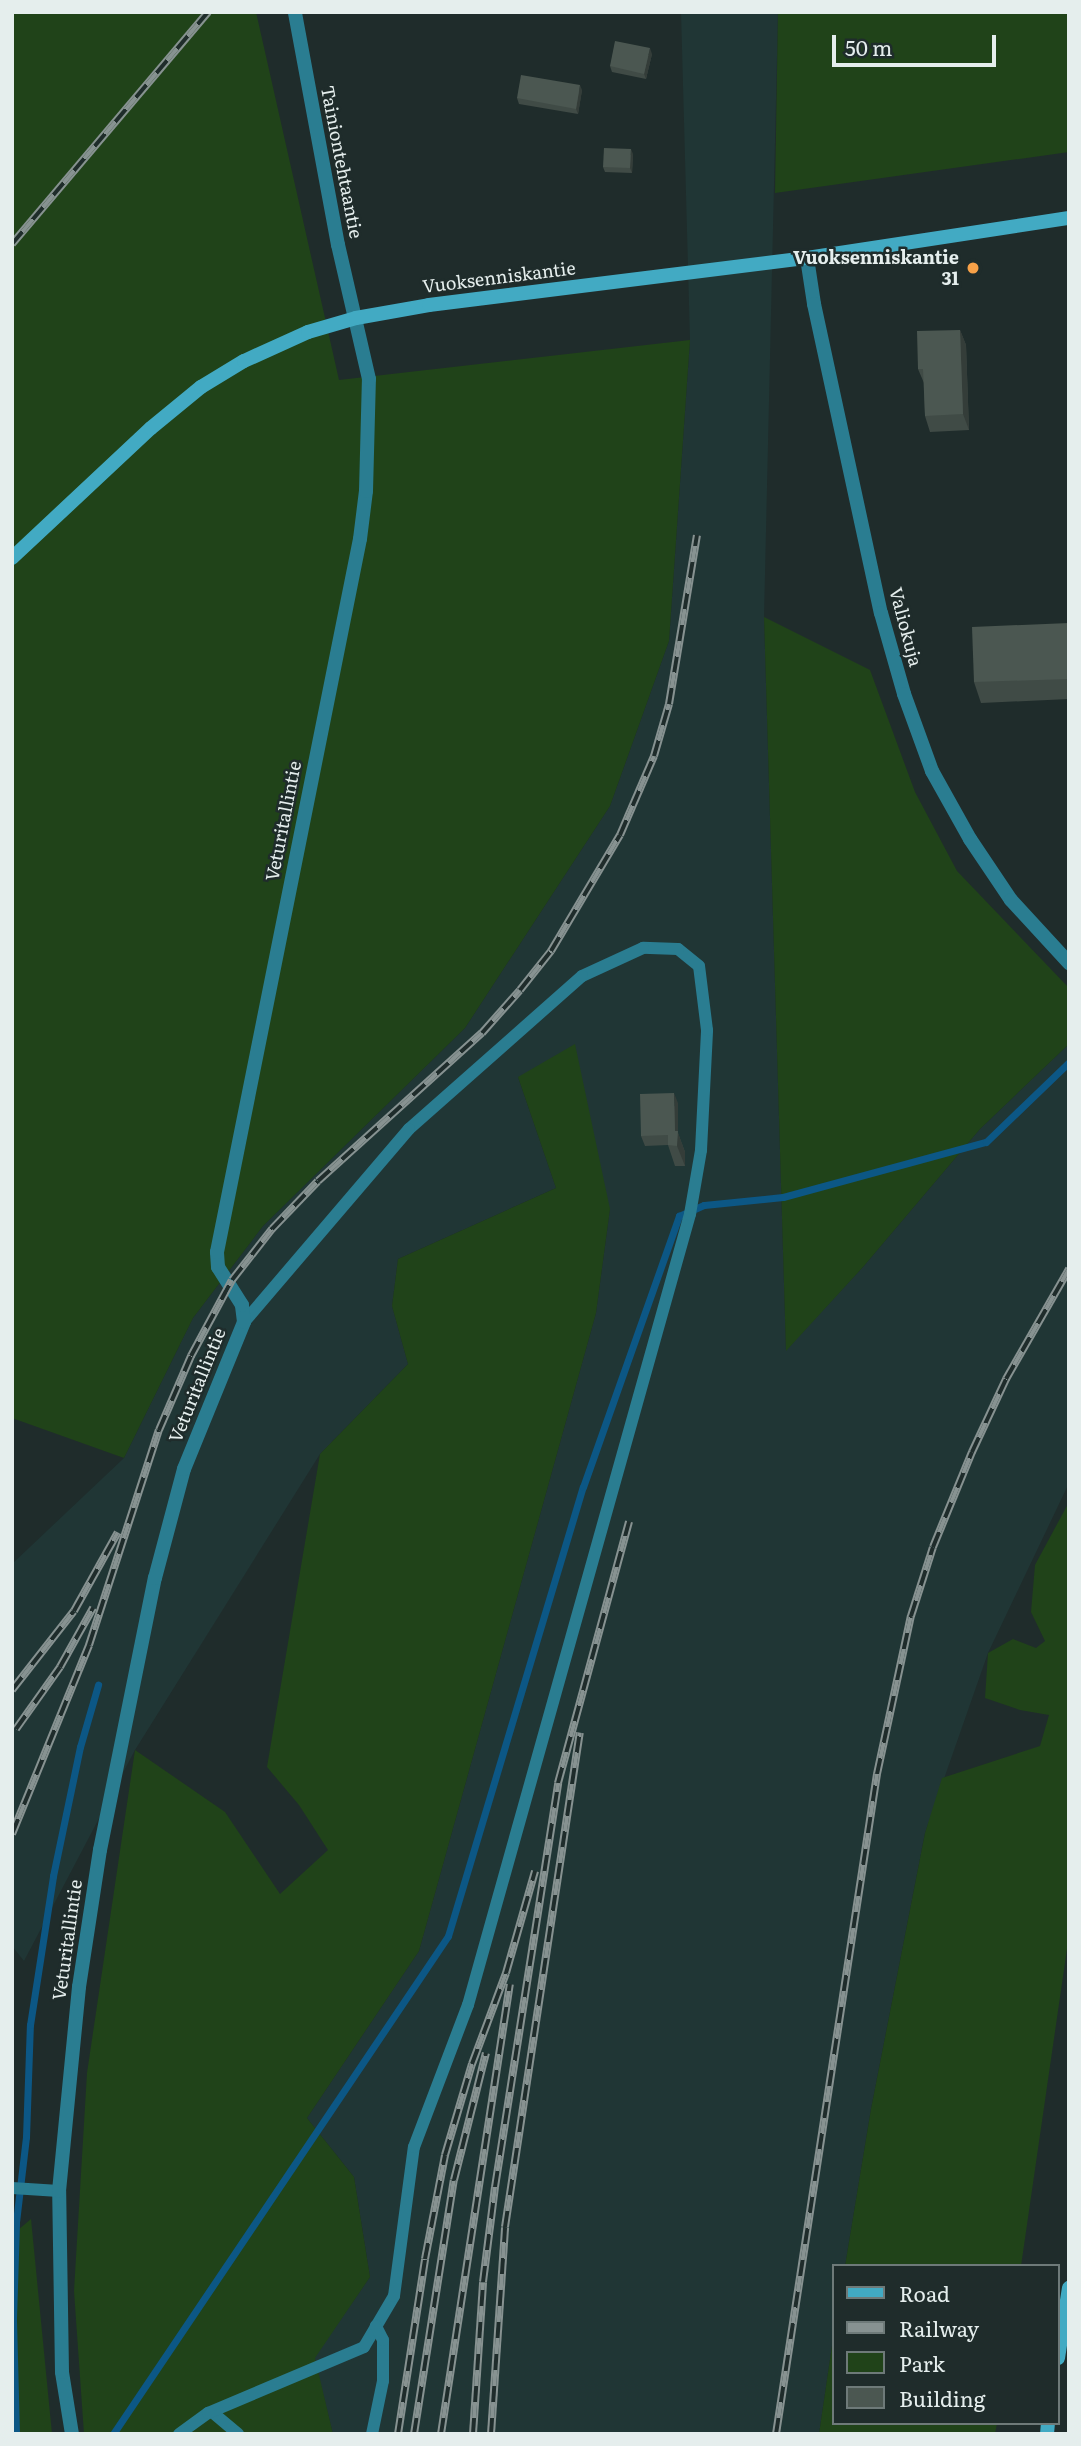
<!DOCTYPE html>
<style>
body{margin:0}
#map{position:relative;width:1081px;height:2446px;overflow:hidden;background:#1f2c2b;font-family:Literata,serif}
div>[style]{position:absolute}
.built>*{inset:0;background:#203635}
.green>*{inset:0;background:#204319}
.stream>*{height:7px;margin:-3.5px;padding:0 3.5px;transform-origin:3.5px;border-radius:3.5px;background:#0c5785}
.lane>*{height:12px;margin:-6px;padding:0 6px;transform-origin:6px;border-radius:6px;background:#2a7d91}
.street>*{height:14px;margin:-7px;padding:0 7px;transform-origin:7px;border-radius:7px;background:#2a7d91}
.secondary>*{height:14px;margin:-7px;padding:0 7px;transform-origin:7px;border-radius:7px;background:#42aac3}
.rail>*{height:8px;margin-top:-4px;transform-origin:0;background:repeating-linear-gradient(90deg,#1f2c2b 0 16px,#879291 0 32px);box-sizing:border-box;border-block:2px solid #879291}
.wall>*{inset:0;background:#404b46}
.shaded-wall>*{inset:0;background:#343d39}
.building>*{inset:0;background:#4b5751}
.dots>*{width:19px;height:19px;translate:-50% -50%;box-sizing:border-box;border:4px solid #1f2c2b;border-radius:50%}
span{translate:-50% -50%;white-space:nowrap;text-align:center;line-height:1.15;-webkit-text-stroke:5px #1f2c2b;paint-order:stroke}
.street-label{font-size:18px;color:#e5eeed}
.poi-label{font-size:18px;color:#e5eeed;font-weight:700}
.right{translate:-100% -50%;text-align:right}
.frame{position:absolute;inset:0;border:14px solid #e5eeed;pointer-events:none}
.legend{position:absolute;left:832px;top:2264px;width:228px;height:161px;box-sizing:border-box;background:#1f2c2b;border:2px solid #6e7a79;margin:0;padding:9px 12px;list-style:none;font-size:21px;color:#e5eeed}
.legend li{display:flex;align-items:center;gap:14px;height:35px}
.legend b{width:35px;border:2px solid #6e7a79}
.scale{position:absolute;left:832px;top:35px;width:164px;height:32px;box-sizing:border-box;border:4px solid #e5eeed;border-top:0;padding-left:9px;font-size:21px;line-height:24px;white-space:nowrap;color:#e5eeed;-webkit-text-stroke:5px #1f2c2b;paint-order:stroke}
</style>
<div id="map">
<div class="built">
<div style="clip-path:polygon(681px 12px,778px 12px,764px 617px,786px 1350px,863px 1267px,980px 1129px,1069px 1044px,1069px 1483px,988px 1653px,925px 1833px,871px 2109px,845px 2266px,834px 2266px,834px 2332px,819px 2434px,333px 2434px,314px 2358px,370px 2277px,354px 2177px,307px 2118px,419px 1951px,596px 1313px,610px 1209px,518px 1077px,556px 1188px,398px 1259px,392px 1306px,408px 1364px,320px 1454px,135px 1750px,24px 1961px,12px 1946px,12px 1564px,124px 1458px,193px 1318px,263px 1226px,465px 1028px,610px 806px,669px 641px,690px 340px)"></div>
</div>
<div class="green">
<div style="clip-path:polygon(12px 12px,256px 12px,339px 380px,690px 340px,669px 641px,610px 806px,465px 1028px,263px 1226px,193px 1318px,124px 1458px,12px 1418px)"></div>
<div style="clip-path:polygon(778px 12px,1069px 12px,1069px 152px,775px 193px)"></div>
<div style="clip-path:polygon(764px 617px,870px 670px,915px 792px,957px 871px,1069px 988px,1069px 1044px,980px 1129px,863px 1267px,786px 1351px)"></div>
<div style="clip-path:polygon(575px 1044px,610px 1209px,596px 1313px,419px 1951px,307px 2118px,354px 2177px,370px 2277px,315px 2358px,333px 2434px,84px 2434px,74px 2291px,87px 2073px,135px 1750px,225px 1812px,280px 1894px,328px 1850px,299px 1805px,267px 1767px,320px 1454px,408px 1364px,392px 1306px,398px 1259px,556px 1188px,518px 1077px)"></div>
<div style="clip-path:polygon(1069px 1502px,1069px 1935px,1021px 2266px,845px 2266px,871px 2109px,925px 1833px,942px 1778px,1040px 1746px,1049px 1715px,1020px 1710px,985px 1698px,988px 1653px,1013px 1639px,1036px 1648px,1045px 1641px,1031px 1612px,1035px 1565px)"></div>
<div style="clip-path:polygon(31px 2219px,52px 2434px,12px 2434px,12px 2235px)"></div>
<div style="clip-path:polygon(834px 2332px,834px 2423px,997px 2423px,995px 2434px,819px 2434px)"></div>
</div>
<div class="stream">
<div style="left:16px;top:2434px;width:115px;rotate:-91.5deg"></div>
<div style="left:13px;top:2319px;width:97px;rotate:-88.2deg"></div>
<div style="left:16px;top:2222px;width:86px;rotate:-83.3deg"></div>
<div style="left:26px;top:2137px;width:112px;rotate:-88deg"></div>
<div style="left:30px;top:2025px;width:151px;rotate:-81.2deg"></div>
<div style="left:53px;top:1876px;width:132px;rotate:-78.2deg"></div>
<div style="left:80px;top:1747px;width:65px;rotate:-73.8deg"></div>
<div style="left:113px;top:2434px;width:600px;rotate:-56.07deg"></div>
<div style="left:448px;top:1936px;width:469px;rotate:-73.3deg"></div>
<div style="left:583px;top:1487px;width:288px;rotate:-70.5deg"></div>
<div style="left:679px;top:1216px;width:27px;rotate:-24deg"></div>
<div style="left:704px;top:1205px;width:79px;rotate:-5.8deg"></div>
<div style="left:783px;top:1197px;width:210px;rotate:-15.2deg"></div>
<div style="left:986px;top:1142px;width:115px;rotate:-43.9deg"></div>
</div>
<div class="lane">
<div style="left:12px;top:2188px;width:47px;rotate:3.7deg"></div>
<div style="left:212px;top:2412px;width:34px;rotate:40deg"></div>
<div style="left:179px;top:2434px;width:36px;rotate:-36deg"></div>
<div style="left:208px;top:2413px;width:169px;rotate:-22.9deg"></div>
<div style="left:364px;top:2347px;width:59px;rotate:-59.5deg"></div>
<div style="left:394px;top:2296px;width:150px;rotate:-82.4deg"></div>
<div style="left:414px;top:2147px;width:152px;rotate:-69.2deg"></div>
<div style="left:468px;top:2005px;width:822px;rotate:-74.32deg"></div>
<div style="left:690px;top:1214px;width:65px;rotate:-80.2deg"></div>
<div style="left:701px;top:1150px;width:120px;rotate:-87.1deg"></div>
<div style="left:707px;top:1030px;width:64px;rotate:-97.1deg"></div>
<div style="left:699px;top:966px;width:27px;rotate:-141deg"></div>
<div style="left:678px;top:949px;width:35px;rotate:-178deg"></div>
<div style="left:643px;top:948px;width:67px;rotate:155.3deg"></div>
<div style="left:582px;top:976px;width:231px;rotate:138.5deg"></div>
<div style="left:409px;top:1129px;width:254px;rotate:130.5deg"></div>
<div style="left:372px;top:2434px;width:54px;rotate:-78.3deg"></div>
<div style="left:383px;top:2381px;width:41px;rotate:-90deg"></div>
<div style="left:383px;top:2340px;width:16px;rotate:-117deg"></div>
</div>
<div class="street">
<div style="left:807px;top:258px;width:47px;rotate:81.3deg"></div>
<div style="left:814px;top:304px;width:316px;rotate:77.8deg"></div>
<div style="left:881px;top:613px;width:84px;rotate:74.1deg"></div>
<div style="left:904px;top:694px;width:82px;rotate:70deg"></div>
<div style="left:932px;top:771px;width:78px;rotate:60.8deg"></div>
<div style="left:970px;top:839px;width:73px;rotate:56.1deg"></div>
<div style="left:1011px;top:900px;width:86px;rotate:47.4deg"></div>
<div style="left:72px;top:2434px;width:63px;rotate:-99.2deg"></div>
<div style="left:62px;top:2372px;width:181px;rotate:-90.9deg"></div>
<div style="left:59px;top:2191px;width:205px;rotate:-84.4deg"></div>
<div style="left:79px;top:1987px;width:139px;rotate:-81.3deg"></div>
<div style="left:100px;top:1850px;width:278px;rotate:-78.6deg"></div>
<div style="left:155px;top:1578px;width:113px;rotate:-75.1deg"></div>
<div style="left:184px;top:1469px;width:159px;rotate:-67.8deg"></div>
<div style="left:244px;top:1322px;width:17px;rotate:-97deg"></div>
<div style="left:242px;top:1305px;width:45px;rotate:-122.3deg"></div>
<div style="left:218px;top:1267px;width:15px;rotate:-94deg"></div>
<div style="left:217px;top:1252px;width:727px;rotate:-78.66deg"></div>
<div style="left:360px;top:539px;width:48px;rotate:-82.9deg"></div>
<div style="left:366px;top:491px;width:112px;rotate:-88.5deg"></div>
<div style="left:369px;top:379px;width:138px;rotate:-103deg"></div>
<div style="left:338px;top:245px;width:237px;rotate:-100.5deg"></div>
</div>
<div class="secondary">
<div style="left:12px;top:558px;width:190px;rotate:-43.1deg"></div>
<div style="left:151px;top:428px;width:65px;rotate:-39.4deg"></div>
<div style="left:201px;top:387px;width:50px;rotate:-31.2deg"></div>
<div style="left:244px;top:361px;width:70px;rotate:-24.4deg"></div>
<div style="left:308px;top:332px;width:50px;rotate:-16.3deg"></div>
<div style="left:356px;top:318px;width:74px;rotate:-10.1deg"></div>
<div style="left:429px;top:305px;width:381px;rotate:-7.1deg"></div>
<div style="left:807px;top:258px;width:265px;rotate:-8.7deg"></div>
<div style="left:1058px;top:2358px;width:71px;rotate:-81.1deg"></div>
<div style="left:1047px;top:2434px;width:11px;rotate:-85deg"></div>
</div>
<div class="rail">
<div style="left:12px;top:244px;width:304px;rotate:-49.8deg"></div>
<div style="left:12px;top:1690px;width:100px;rotate:-51.9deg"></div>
<div style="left:74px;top:1611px;width:90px;rotate:-60.9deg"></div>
<div style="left:16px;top:1729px;width:76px;rotate:-54.6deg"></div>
<div style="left:60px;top:1667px;width:68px;rotate:-60.8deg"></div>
<div style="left:12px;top:1834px;width:204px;rotate:-67.8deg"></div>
<div style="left:89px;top:1645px;width:226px;rotate:-72deg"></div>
<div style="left:159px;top:1430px;width:81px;rotate:-66.6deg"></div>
<div style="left:191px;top:1356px;width:86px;rotate:-61.7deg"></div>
<div style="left:232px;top:1280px;width:65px;rotate:-51.9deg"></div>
<div style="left:272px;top:1229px;width:66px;rotate:-46.2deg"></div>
<div style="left:318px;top:1181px;width:221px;rotate:-42.1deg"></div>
<div style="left:482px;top:1033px;width:57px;rotate:-48.5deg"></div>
<div style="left:520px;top:990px;width:50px;rotate:-51.5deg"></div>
<div style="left:551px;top:951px;width:135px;rotate:-59.3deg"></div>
<div style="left:620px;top:835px;width:86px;rotate:-66.7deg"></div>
<div style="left:654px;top:756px;width:54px;rotate:-73.9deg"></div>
<div style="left:669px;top:704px;width:171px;rotate:-80.6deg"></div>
<div style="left:398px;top:2434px;width:177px;rotate:-81.2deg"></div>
<div style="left:425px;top:2259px;width:106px;rotate:-79.1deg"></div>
<div style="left:445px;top:2155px;width:95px;rotate:-73.5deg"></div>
<div style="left:472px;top:2064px;width:97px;rotate:-69.5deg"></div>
<div style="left:506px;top:1973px;width:106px;rotate:-74.1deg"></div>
<div style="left:414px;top:2434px;width:257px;rotate:-81.1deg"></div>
<div style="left:454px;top:2180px;width:131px;rotate:-75.9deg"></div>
<div style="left:441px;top:2434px;width:455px;rotate:-81.3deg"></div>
<div style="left:473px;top:2434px;width:152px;rotate:-86.2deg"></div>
<div style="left:483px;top:2282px;width:96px;rotate:-82.8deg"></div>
<div style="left:495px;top:2187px;width:409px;rotate:-81.1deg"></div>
<div style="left:558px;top:1783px;width:271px;rotate:-74.8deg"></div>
<div style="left:491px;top:2434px;width:207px;rotate:-86.1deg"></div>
<div style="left:505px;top:2227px;width:500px;rotate:-81.4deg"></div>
<div style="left:776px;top:2434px;width:668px;rotate:-81.3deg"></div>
<div style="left:877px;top:1774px;width:162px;rotate:-77.9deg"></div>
<div style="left:911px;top:1616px;width:72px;rotate:-72.3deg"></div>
<div style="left:933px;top:1547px;width:103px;rotate:-67.7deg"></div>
<div style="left:972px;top:1452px;width:81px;rotate:-65deg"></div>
<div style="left:1006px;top:1379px;width:127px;rotate:-60.2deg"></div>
</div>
<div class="wall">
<div style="clip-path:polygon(652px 54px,646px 79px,612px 72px,610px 66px)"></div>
<div style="clip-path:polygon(582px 90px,578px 114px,519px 104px,517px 98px)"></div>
<div style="clip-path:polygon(633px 154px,632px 173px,605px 172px,603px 167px)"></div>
<div style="clip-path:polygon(960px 330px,966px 345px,969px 430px,930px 432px,925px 416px,924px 383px,918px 369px)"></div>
<div style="clip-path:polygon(1069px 623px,1069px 699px,981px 703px,974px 682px)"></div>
<div style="clip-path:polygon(678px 1103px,678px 1133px,685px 1152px,685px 1166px,675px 1166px,668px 1145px,645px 1146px,641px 1136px)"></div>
</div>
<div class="shaded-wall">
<div style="clip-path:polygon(650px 48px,652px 54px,646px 79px,644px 74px)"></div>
<div style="clip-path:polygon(580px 85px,582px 90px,578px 114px,576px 109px)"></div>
<div style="clip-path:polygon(631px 149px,633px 154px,632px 173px,630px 168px)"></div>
<div style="clip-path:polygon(960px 330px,966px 345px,969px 430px,963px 414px)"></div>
<div style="clip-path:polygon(674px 1093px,678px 1103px,678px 1133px,685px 1152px,685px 1166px,677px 1146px,675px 1134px)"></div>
</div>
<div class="building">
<div style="clip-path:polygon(615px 41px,650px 48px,644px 74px,610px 66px)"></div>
<div style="clip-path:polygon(521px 75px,580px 85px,576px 109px,517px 98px)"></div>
<div style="clip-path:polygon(604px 148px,631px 149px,630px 168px,603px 167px)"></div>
<div style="clip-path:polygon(960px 330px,963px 414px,925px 416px,923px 369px,918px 369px,917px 331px)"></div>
<div style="clip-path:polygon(1069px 623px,1069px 679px,974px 682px,972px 627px)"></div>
<div style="clip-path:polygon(674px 1093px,675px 1131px,668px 1131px,668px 1135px,641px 1136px,640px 1094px)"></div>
<div style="clip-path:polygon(668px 1131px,678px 1131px,677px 1146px,668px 1145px)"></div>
</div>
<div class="dots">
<div style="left:973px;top:268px;background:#f7a148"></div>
</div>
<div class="street-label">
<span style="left:342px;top:162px;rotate:79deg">Tainiontehtaantie</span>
<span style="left:499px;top:277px;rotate:-7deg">Vuoksenniskantie</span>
<span style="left:906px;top:627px;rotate:75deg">Valiokuja</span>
<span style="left:283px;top:821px;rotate:-79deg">Veturitallintie</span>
<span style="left:197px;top:1385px;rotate:-68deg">Veturitallintie</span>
<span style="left:67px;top:1940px;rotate:-82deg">Veturitallintie</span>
</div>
<div class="poi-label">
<span class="right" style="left:959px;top:268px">Vuoksenniskantie<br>31</span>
</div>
<div class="frame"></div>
<ul class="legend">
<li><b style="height:9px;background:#42aac3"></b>Road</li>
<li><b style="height:9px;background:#879291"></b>Railway</li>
<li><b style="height:19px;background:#204319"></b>Park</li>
<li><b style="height:19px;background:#4b5751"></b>Building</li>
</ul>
<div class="scale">50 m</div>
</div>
